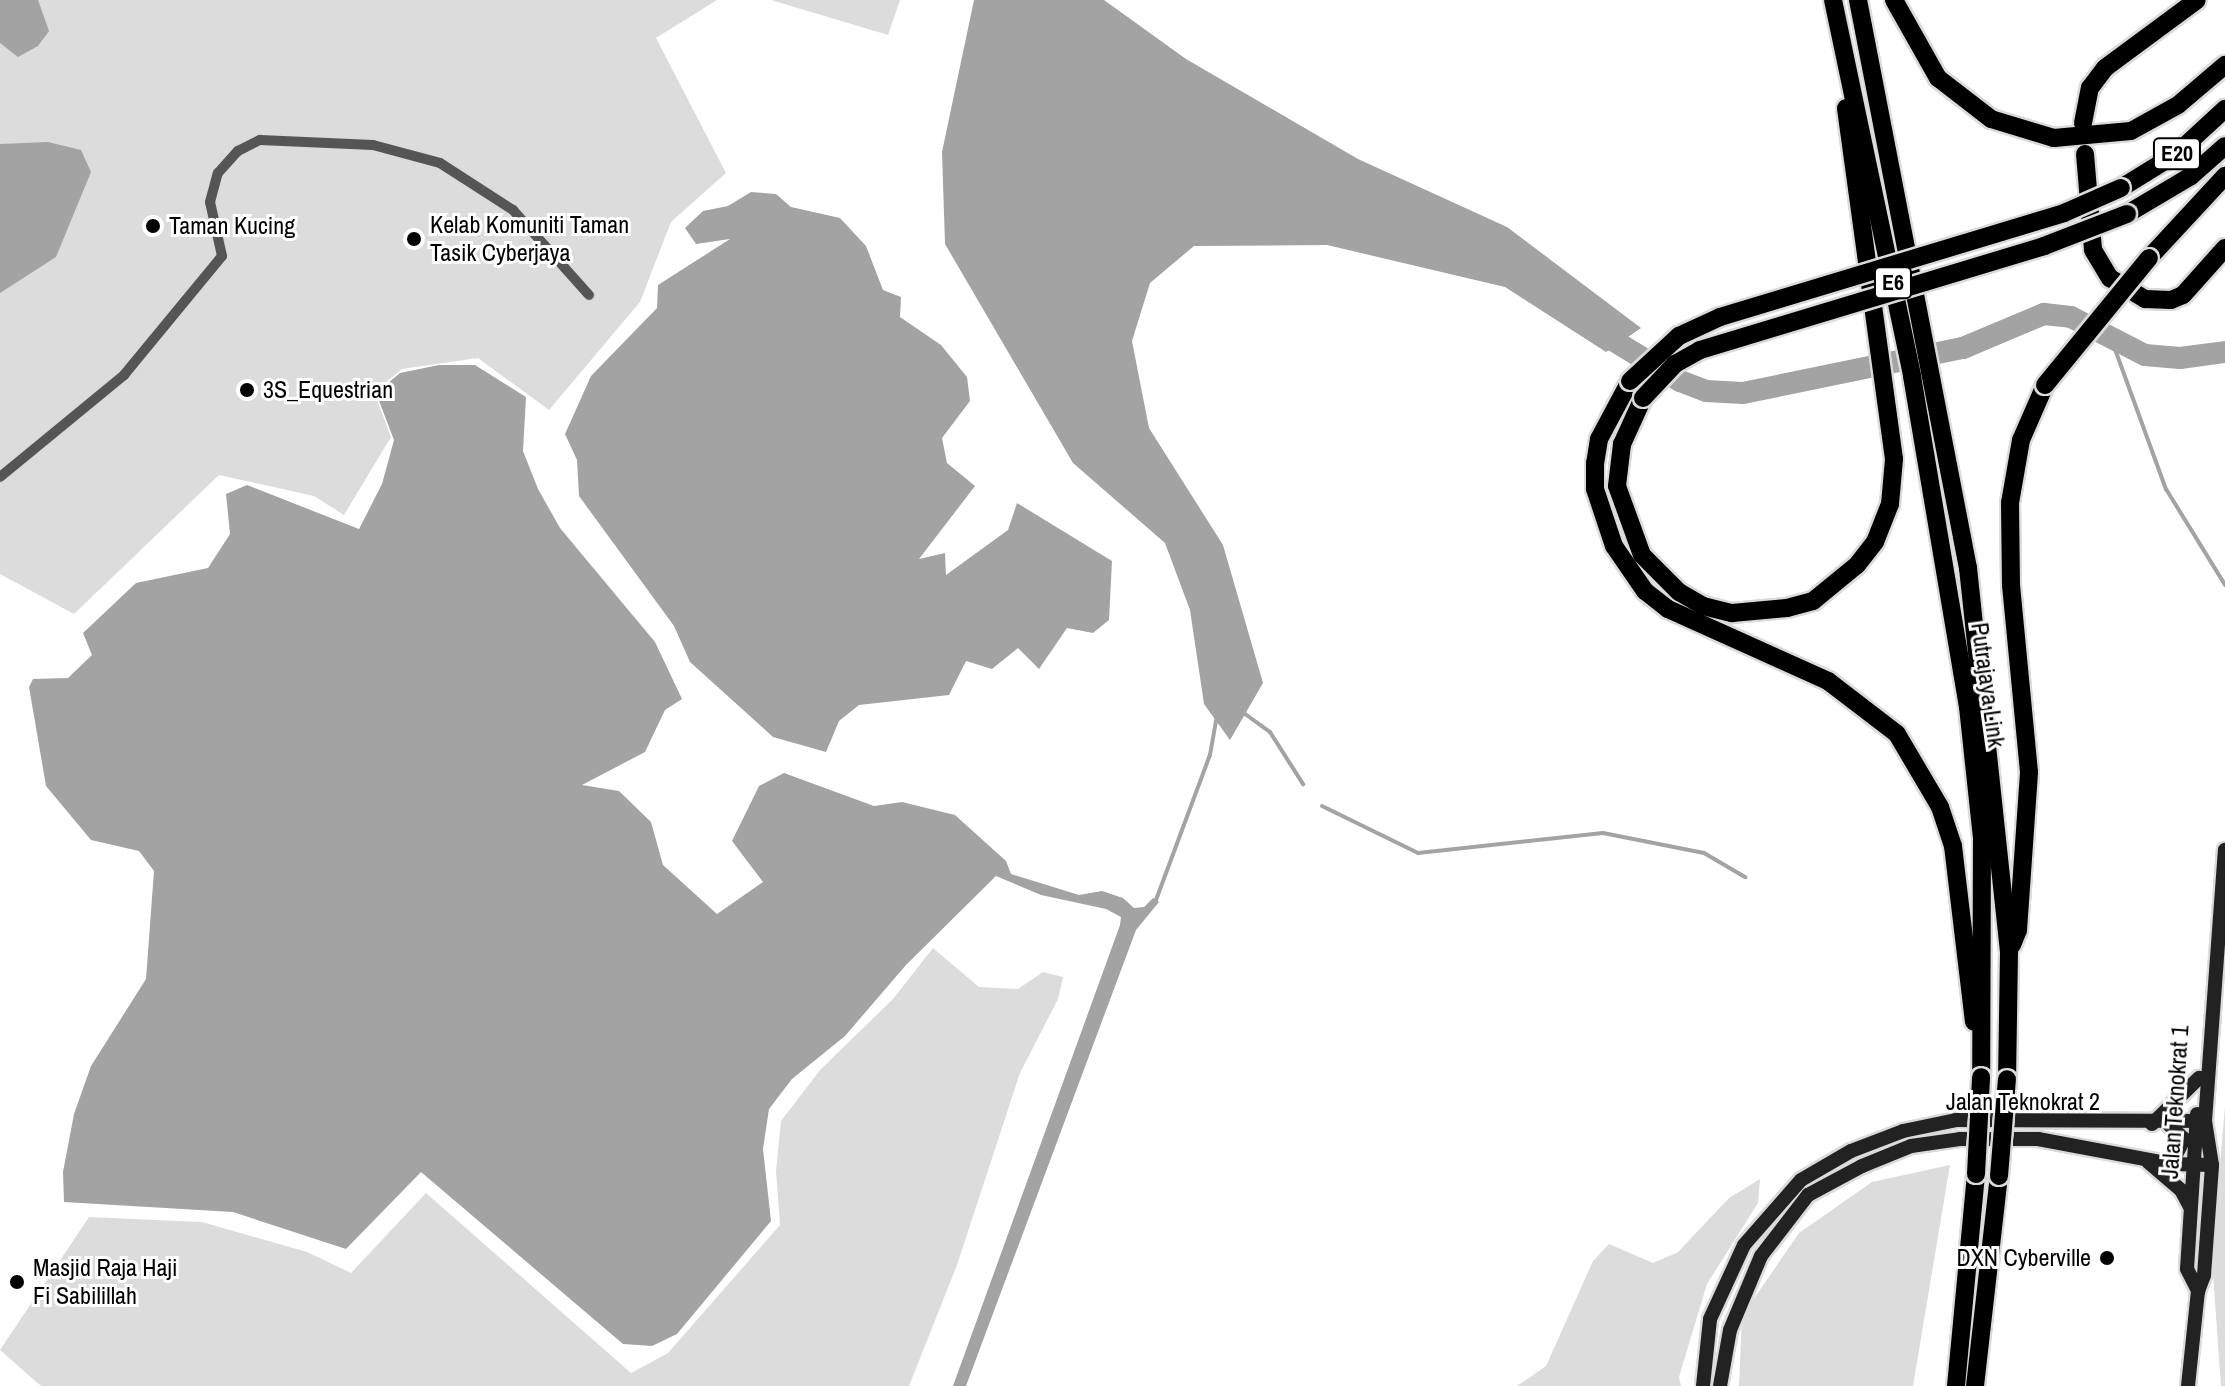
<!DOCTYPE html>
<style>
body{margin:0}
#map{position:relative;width:2225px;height:1386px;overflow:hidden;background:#fff;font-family:"Archivo Narrow",sans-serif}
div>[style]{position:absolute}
.green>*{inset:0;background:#dcdcdc}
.water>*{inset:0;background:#a3a3a3}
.stream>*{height:4px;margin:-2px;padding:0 2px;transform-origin:2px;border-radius:2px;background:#a3a3a3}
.river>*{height:22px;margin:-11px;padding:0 11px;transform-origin:11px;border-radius:11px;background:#a3a3a3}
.roads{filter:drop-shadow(2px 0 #dbdbdb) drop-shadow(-2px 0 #dbdbdb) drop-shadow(0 2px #dbdbdb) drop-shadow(0 -2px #dbdbdb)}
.street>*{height:10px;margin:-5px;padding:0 5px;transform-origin:5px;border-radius:5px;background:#555}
.secondary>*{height:14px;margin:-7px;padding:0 7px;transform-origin:7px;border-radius:7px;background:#222}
.highway>*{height:18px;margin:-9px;padding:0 9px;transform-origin:9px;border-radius:9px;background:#000}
.bridges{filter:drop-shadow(2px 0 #dbdbdb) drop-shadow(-2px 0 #dbdbdb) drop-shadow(0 2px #dbdbdb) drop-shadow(0 -2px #dbdbdb)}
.highway-bridge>*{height:18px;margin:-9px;padding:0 9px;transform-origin:9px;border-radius:9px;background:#000}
.dots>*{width:22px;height:22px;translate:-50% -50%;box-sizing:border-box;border:4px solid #fff;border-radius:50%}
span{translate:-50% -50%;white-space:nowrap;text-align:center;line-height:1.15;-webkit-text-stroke:6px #fff;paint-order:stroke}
.shield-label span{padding:2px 6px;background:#fff;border:2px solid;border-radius:6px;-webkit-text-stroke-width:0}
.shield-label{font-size:22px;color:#000;font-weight:700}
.poi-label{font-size:24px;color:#000}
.left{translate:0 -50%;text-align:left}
.right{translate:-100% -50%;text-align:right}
.street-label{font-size:24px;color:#000}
</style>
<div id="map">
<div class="green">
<div style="clip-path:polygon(0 0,717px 0,656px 38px,726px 173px,671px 222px,640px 302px,549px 410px,478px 358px,402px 369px,374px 392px,391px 437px,344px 515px,314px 496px,219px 475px,74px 614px,0 574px)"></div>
<div style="clip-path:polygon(771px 0,900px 0,888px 35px)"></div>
<div style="clip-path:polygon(933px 948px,979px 987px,1018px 989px,1043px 972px,1063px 977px,1058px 999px,1020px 1073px,957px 1265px,909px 1386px,41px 1386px,0 1350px,89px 1217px,202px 1222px,307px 1252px,351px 1273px,426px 1193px,631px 1373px,668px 1353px,780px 1225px,776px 1171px,781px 1121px,820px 1070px,893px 999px)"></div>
<div style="clip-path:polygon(2225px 1106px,2225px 1386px,2221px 1386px,2212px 1260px)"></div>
<div style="clip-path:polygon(1950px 1165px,1913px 1386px,1739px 1386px,1742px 1316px,1799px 1233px,1872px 1182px)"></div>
<div style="clip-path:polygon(1760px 1179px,1758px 1203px,1707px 1284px,1679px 1377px,1681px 1386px,1517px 1386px,1546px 1366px,1593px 1261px,1609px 1244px,1653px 1263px,1678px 1252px,1729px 1198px)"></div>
</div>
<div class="water">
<div style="clip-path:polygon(0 0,38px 0,49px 31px,38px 46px,18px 57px,0 43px)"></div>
<div style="clip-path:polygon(974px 0,1104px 0,1186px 59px,1358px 159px,1507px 227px,1641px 328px,1606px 352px,1505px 287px,1327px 245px,1194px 246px,1150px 283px,1132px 341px,1149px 428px,1223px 545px,1263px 683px,1230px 740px,1204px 704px,1190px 610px,1165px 543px,1073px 463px,945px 244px,942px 152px)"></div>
<div style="clip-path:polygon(48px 142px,81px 150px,91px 172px,56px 257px,0 293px,0 144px)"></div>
<div style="clip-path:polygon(751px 192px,776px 194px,791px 207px,840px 218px,866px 246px,883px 290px,901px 297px,900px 317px,941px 345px,967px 377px,970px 401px,942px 438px,947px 463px,975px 486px,919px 559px,945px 553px,946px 575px,1008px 530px,1017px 503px,1112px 561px,1109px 620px,1093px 633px,1067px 628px,1039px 669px,1018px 648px,992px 669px,966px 661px,949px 695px,859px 705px,839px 721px,826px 752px,773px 737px,690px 662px,674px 626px,579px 496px,577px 460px,565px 434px,591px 376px,657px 308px,658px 285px,730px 239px,696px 244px,685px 228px,703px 211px,728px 206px)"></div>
<div style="clip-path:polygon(439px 365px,475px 365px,526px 397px,523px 451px,538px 489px,560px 528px,655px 642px,682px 699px,665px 710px,645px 752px,582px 785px,619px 791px,651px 822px,663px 865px,717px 914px,763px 882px,732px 841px,759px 786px,784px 773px,874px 806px,902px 802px,955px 815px,1006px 861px,1011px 874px,1079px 895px,1102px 891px,1123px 898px,1134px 908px,1144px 907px,1153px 898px,1159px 902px,1136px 930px,966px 1386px,953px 1386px,1120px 925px,1121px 917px,1106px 909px,1041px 895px,996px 876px,906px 965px,845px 1036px,792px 1079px,769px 1109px,763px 1149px,771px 1221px,677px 1334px,652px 1346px,623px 1344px,421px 1172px,346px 1249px,233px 1212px,64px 1202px,63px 1172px,74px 1114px,91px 1066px,146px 979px,154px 871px,139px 851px,91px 840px,46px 786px,29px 687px,33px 679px,68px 678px,92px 655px,83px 633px,136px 583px,208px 568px,230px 534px,226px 494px,247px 485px,359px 529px,382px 484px,394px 440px,376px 393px,400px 373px)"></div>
</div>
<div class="stream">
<div style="left:2112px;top:341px;width:158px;rotate:70deg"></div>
<div style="left:2166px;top:489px;width:113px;rotate:58.4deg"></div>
<div style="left:1241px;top:711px;width:36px;rotate:36deg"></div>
<div style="left:1270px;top:732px;width:62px;rotate:57.6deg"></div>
<div style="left:1322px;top:806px;width:107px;rotate:26.1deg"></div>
<div style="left:1418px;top:853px;width:186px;rotate:-6.2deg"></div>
<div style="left:1603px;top:833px;width:103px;rotate:11.2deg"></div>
<div style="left:1704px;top:853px;width:48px;rotate:30.3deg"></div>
<div style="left:1156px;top:900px;width:155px;rotate:-69.6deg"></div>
<div style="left:1210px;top:755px;width:39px;rotate:-80deg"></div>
</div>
<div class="river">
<div style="left:1593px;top:328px;width:102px;rotate:31.3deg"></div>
<div style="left:1680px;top:381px;width:28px;rotate:21deg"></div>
<div style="left:1706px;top:391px;width:37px;rotate:3deg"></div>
<div style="left:1743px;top:393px;width:225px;rotate:-11.6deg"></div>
<div style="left:1963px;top:348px;width:88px;rotate:-22.8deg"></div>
<div style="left:2044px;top:314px;width:27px;rotate:6deg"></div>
<div style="left:2071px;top:317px;width:83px;rotate:27.2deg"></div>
<div style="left:2145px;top:355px;width:35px;rotate:5deg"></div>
<div style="left:2180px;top:358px;width:45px;rotate:-7.6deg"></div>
</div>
<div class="roads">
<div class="street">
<div style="left:0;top:477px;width:161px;rotate:-39.4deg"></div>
<div style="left:124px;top:375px;width:154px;rotate:-50.5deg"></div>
<div style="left:222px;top:256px;width:55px;rotate:-102.5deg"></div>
<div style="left:210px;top:202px;width:30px;rotate:-75deg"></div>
<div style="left:218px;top:173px;width:30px;rotate:-48deg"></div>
<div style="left:238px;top:151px;width:25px;rotate:-27deg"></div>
<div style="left:260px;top:140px;width:113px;rotate:2.5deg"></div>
<div style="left:373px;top:145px;width:69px;rotate:15deg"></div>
<div style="left:440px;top:163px;width:87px;rotate:32.8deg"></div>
<div style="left:513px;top:210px;width:114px;rotate:48.2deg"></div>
</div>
<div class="secondary">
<div style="left:2197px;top:1114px;width:155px;rotate:93.7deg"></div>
<div style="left:2187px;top:1269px;width:25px;rotate:63deg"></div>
<div style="left:2167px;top:1123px;width:23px;rotate:43deg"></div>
<div style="left:2184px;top:1139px;width:28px;rotate:117deg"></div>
<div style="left:2152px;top:1124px;width:66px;rotate:-44.4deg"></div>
<div style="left:2148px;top:1162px;width:43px;rotate:40.3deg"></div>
<div style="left:2181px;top:1190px;width:19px;rotate:62deg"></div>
<div style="left:1703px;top:1386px;width:67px;rotate:-84deg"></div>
<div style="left:1710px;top:1319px;width:81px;rotate:-65.3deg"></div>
<div style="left:1744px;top:1245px;width:86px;rotate:-48.8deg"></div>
<div style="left:1801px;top:1180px;width:58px;rotate:-30.1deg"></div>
<div style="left:1851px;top:1151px;width:56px;rotate:-21deg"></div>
<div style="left:1903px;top:1131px;width:54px;rotate:-11.7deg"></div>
<div style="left:1956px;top:1120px;width:249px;rotate:0.2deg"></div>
<div style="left:1720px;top:1386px;width:57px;rotate:-79.9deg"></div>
<div style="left:1730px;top:1330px;width:80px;rotate:-67.3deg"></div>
<div style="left:1761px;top:1256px;width:77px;rotate:-52.4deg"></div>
<div style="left:1808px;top:1195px;width:61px;rotate:-28.2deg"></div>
<div style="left:1862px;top:1166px;width:53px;rotate:-22.2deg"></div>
<div style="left:1911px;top:1146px;width:49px;rotate:-8.1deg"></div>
<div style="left:1960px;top:1139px;width:78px"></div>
<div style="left:2038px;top:1139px;width:135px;rotate:10.6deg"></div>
<div style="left:2171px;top:1164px;width:41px;rotate:1.4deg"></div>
<div style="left:2188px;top:1386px;width:96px;rotate:-84deg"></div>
<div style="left:2198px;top:1291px;width:17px;rotate:-69deg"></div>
<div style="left:2204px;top:1275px;width:110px;rotate:-85.8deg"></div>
<div style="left:2212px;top:1165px;width:45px;rotate:-99deg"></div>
<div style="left:2205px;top:1121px;width:272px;rotate:-85.8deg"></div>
</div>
<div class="highway">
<div style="left:1833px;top:0;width:384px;rotate:78.1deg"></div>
<div style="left:1912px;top:376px;width:336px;rotate:80.4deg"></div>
<div style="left:1968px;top:707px;width:132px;rotate:83.9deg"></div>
<div style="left:1982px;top:838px;width:239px;rotate:90.2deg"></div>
<div style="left:1858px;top:0;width:579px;rotate:79.04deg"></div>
<div style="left:1968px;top:568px;width:387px;rotate:83.9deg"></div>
<div style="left:2009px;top:953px;width:126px;rotate:90.9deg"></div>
<div style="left:1894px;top:0;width:90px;rotate:60.6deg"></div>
<div style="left:1938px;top:78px;width:67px;rotate:37.7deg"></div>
<div style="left:1991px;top:119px;width:66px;rotate:16.8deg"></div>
<div style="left:2054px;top:138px;width:77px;rotate:-5.2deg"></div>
<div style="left:2131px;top:131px;width:54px;rotate:-29deg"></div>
<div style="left:2178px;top:105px;width:62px;rotate:-40.4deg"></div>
<div style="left:2083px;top:123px;width:36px;rotate:-79deg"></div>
<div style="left:2090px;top:88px;width:25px;rotate:-53deg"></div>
<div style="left:2105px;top:68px;width:114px;rotate:-36.5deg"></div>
<div style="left:2085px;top:154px;width:96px;rotate:85.2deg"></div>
<div style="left:2093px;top:250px;width:33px;rotate:59deg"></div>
<div style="left:2110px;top:278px;width:41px;rotate:31deg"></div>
<div style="left:2145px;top:299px;width:26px;rotate:2deg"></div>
<div style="left:2171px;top:300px;width:13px;rotate:-23deg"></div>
<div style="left:2183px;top:295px;width:63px;rotate:-48.2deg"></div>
<div style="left:2121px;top:188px;width:65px;rotate:-31.7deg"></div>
<div style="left:2176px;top:154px;width:67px;rotate:-42.6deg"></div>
<div style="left:2127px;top:214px;width:74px;rotate:-30.7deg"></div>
<div style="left:2191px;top:176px;width:45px;rotate:-41.4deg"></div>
<div style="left:2149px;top:258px;width:112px;rotate:-47.2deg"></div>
<div style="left:1630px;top:381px;width:66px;rotate:118.1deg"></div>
<div style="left:1599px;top:439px;width:24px;rotate:99deg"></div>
<div style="left:1595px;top:463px;width:26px;rotate:90deg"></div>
<div style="left:1595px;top:489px;width:60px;rotate:71.6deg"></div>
<div style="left:1614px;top:546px;width:55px;rotate:55.4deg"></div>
<div style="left:1645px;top:591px;width:29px;rotate:38deg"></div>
<div style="left:1668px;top:609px;width:175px;rotate:24.2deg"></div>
<div style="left:1828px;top:681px;width:87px;rotate:37.5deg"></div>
<div style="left:1897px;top:734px;width:85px;rotate:59.5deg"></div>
<div style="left:1940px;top:807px;width:41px;rotate:71.6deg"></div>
<div style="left:1953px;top:846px;width:177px;rotate:83.2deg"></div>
<div style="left:1643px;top:398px;width:51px;rotate:114.5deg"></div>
<div style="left:1622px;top:444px;width:42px;rotate:96.8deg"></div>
<div style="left:1617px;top:486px;width:73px;rotate:70.1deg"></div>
<div style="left:1642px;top:555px;width:52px;rotate:45deg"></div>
<div style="left:1679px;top:592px;width:28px;rotate:30deg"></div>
<div style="left:1703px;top:606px;width:30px;rotate:14deg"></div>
<div style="left:1732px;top:613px;width:55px;rotate:-5.2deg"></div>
<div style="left:1787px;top:608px;width:27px;rotate:-15deg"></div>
<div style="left:1813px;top:601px;width:57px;rotate:-39.3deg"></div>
<div style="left:1857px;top:565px;width:29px;rotate:-52deg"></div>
<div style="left:1875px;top:542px;width:41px;rotate:-68.5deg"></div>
<div style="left:1890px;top:504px;width:45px;rotate:-84.9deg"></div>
<div style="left:1894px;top:459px;width:354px;rotate:-97.8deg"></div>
<div style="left:2012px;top:945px;width:16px;rotate:-68deg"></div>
<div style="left:2018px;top:930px;width:158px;rotate:-86deg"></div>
<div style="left:2029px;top:772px;width:188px;rotate:-95.5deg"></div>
<div style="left:2011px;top:585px;width:82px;rotate:-90.7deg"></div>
<div style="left:2010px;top:503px;width:64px;rotate:-80.1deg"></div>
<div style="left:2021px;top:440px;width:60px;rotate:-66.4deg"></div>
<div style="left:1956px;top:1386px;width:213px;rotate:-84.6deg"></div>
<div style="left:1975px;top:1386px;width:211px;rotate:-83.5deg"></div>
</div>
</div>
<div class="bridges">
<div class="highway-bridge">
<div style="left:1630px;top:381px;width:67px;rotate:-42.6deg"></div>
<div style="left:1679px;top:336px;width:45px;rotate:-24.9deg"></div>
<div style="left:1720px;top:317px;width:359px;rotate:-16.8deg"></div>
<div style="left:2064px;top:213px;width:62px;rotate:-23.7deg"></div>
<div style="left:2045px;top:385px;width:164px;rotate:-50.7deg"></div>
<div style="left:1643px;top:398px;width:47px;rotate:-46.7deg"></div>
<div style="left:1675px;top:364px;width:29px;rotate:-29deg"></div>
<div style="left:1700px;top:350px;width:359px;rotate:-16.8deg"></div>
<div style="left:2044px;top:246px;width:89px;rotate:-21.1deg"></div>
<div style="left:1976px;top:1174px;width:97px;rotate:-87deg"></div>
<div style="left:1999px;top:1176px;width:97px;rotate:-85.3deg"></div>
</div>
</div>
<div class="dots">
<div style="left:153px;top:226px;background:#000"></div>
<div style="left:414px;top:239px;background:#000"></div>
<div style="left:247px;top:390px;background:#000"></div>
<div style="left:2107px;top:1258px;background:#000"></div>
<div style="left:17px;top:1282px;background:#000"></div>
</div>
<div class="shield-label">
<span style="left:2177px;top:154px">E20</span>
<span style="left:1893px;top:283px">E6</span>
</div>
<div class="poi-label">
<span class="left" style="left:430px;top:239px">Kelab Komuniti Taman<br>Tasik Cyberjaya</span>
<span class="left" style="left:169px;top:226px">Taman Kucing</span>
<span class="left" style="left:263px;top:390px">3S_Equestrian</span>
<span class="right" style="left:2091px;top:1258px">DXN Cyberville</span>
<span class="left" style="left:33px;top:1282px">Masjid Raja Haji<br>Fi Sabilillah</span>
</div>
<div class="street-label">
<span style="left:1988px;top:685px;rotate:82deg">Putrajaya Link</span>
<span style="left:2023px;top:1102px">Jalan Teknokrat 2</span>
<span style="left:2175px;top:1102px;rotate:-86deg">Jalan Teknokrat 1</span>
</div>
</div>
